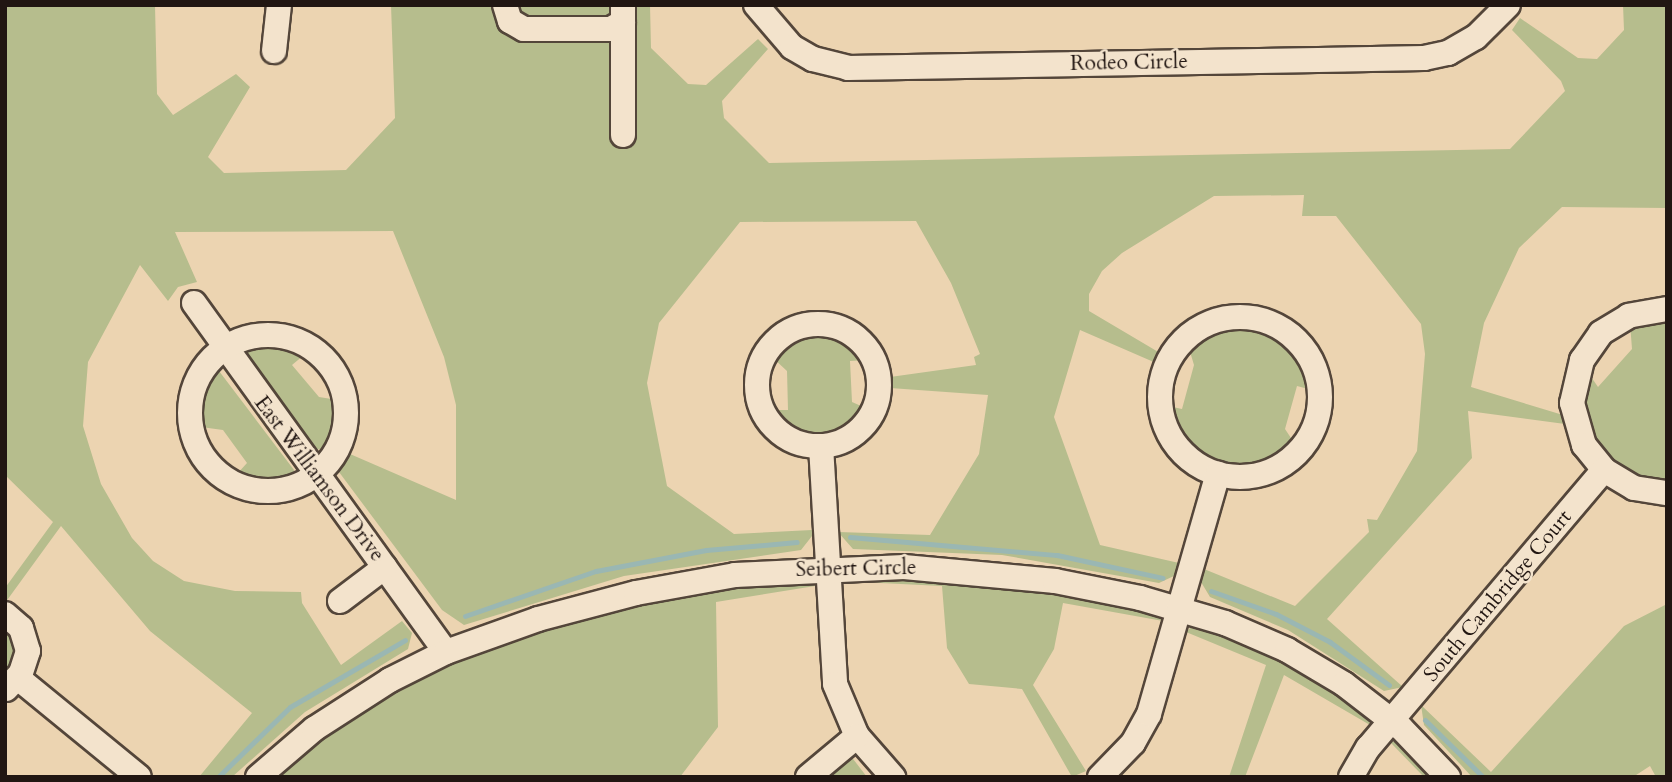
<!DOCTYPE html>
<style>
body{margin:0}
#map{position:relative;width:1672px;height:782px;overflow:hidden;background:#ecd4b1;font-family:Cardo,serif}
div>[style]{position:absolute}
.green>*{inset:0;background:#b6bd8d}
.stream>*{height:5px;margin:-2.5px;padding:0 2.5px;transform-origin:2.5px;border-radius:2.5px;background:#9ab7b3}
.roads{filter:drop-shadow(2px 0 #54463a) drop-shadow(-2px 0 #54463a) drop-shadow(0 2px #54463a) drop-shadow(0 -2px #54463a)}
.minor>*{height:24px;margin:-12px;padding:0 12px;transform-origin:12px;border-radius:12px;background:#f3e3cc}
.minor>.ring{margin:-12px;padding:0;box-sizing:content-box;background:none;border:24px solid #f3e3cc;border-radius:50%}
span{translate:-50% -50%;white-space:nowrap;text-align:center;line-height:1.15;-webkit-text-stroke:5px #f3e3cc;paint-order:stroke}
.street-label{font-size:21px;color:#211612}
.frame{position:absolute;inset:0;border:7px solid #211612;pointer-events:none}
</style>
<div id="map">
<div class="green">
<div style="clip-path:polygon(5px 5px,155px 5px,157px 94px,173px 115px,236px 74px,250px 87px,208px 157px,224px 173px,346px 170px,395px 118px,391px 5px,650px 5px,651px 48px,688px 84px,706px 85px,758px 39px,768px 49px,722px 101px,724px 118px,769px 163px,1510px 149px,1565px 91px,1561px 81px,1512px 30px,1520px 18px,1578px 58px,1597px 59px,1624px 30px,1623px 5px,1667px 5px,1667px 208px,1562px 207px,1519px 248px,1484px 323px,1471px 387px,1563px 415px,1565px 424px,1468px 411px,1472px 458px,1327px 619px,1403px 687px,1384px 691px,1288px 630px,1210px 597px,1201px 582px,1204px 569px,1295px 606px,1369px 532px,1367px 519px,1377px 520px,1417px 451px,1425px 354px,1421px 324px,1336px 216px,1302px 216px,1304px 195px,1214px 196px,1122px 253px,1102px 271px,1089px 294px,1089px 311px,1160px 353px,1156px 363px,1080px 330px,1054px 417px,1100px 545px,1179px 563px,1176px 575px,1159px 583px,1002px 555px,853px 549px,838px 532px,930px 535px,979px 454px,988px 395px,890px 388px,890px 377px,976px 365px,974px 357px,980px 354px,951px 283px,916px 221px,740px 222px,659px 323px,647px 383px,667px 486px,734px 534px,812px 530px,812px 536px,801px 550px,624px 576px,464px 625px,442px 610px,339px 472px,350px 454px,456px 500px,456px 405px,444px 357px,393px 231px,175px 232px,197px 282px,178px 287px,168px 301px,140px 265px,88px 362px,83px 426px,101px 484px,132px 538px,153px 561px,184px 581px,235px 591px,301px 592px,302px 603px,341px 665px,402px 621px,412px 633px,408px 649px,305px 712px,232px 777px,199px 777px,252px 713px,150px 631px,61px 526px,5px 603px,5px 588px,53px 522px,5px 475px)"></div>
<div style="clip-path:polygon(1667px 316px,1667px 485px,1616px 472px,1581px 419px,1587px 371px,1598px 387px,1632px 349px,1630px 323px)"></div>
<div style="clip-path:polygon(1229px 323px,1267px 328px,1285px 339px,1301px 355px,1313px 384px,1312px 390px,1297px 386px,1285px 429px,1295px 444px,1279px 459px,1256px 469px,1223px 469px,1208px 464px,1182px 442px,1168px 413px,1168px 406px,1182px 409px,1194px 365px,1188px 345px,1210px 329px)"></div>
<div style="clip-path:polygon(820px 330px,845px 336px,864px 353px,866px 360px,850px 361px,852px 402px,868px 409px,855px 428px,840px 436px,815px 440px,789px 430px,774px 417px,773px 410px,788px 410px,787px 371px,773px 358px,799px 334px)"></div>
<div style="clip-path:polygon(260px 343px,300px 351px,304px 355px,292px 365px,319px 397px,338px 400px,338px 424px,327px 450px,316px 449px,243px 352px,247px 346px)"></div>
<div style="clip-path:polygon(219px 371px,294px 470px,292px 478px,264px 483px,239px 477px,237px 474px,247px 463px,223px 430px,201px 427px,209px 376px)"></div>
<div style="clip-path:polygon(886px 576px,1051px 590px,1162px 616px,1163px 621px,1063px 603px,1054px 649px,1033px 685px,1086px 771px,1072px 777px,1022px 689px,969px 684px,947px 648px,942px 586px,839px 581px)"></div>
<div style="clip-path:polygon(814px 582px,815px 586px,716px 602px,718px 727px,680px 777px,272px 777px,360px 709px,455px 660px,581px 617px,677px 595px,761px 583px)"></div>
<div style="clip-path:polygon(1667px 604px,1667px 777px,1656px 777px,1650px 766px,1633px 777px,1472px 777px,1424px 725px,1421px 705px,1491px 772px,1624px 626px)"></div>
<div style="clip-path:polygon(5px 622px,21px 648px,5px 682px)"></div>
<div style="clip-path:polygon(1195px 623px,1305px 670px,1369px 715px,1370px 725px,1284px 675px,1245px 777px,1229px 777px,1266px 665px,1186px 632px)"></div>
<div style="clip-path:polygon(1398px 741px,1435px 777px,1424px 777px,1390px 742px)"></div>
<div style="clip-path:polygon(850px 755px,867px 777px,826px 777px)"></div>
</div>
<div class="stream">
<div style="left:850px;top:537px;width:208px;rotate:5deg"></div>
<div style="left:1057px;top:555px;width:108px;rotate:12.2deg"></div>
<div style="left:1211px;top:591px;width:69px;rotate:19.5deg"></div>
<div style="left:1276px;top:614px;width:61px;rotate:27.4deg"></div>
<div style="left:1330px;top:642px;width:73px;rotate:36.1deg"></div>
<div style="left:465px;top:616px;width:139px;rotate:-19deg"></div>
<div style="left:596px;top:571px;width:112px;rotate:-10.8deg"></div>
<div style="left:706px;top:550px;width:91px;rotate:-5deg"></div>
<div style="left:1425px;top:720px;width:81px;rotate:44.5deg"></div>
<div style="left:218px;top:777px;width:100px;rotate:-44.2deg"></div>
<div style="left:290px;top:707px;width:133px;rotate:-30.2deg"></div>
</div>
<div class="roads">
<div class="minor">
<div style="left:505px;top:5px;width:17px;rotate:73deg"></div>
<div style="left:510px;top:21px;width:16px;rotate:30deg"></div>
<div style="left:524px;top:29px;width:87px"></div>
<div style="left:611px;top:29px;width:14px;rotate:-30deg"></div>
<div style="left:623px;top:5px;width:130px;rotate:90deg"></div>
<div style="left:756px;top:5px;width:55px;rotate:49.4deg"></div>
<div style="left:792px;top:47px;width:24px;rotate:30deg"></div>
<div style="left:813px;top:59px;width:36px;rotate:14deg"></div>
<div style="left:848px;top:68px;width:576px;rotate:-0.99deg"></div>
<div style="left:1424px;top:58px;width:25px;rotate:-12deg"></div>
<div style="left:1448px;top:53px;width:32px;rotate:-30deg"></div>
<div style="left:1476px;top:37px;width:45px;rotate:-45deg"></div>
<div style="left:274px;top:51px;width:46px;rotate:-83.8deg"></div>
<div style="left:194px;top:303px;width:430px;rotate:54.2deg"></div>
<div style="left:1667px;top:309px;width:39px;rotate:170deg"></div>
<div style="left:1629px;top:316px;width:33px;rotate:149deg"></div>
<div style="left:1601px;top:333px;width:33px;rotate:125deg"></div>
<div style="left:1582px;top:360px;width:44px;rotate:103.1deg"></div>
<div style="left:1572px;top:403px;width:44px;rotate:74.1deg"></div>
<div style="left:1584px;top:445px;width:32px;rotate:51deg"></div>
<div style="left:1604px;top:470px;width:35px;rotate:31deg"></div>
<div style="left:1634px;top:488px;width:33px;rotate:9deg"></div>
<div class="ring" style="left:1160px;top:317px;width:136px;height:136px"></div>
<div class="ring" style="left:757px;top:324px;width:98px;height:98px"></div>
<div class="ring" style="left:190px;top:335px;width:132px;height:132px"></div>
<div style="left:821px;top:446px;width:238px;rotate:86.6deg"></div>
<div style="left:835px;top:684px;width:56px;rotate:67.1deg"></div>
<div style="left:857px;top:736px;width:55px;rotate:48.7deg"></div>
<div style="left:340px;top:601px;width:56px;rotate:-37.1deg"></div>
<div style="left:5px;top:614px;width:21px;rotate:41deg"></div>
<div style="left:21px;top:628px;width:24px;rotate:73deg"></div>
<div style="left:28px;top:651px;width:23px;rotate:108deg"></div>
<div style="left:21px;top:673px;width:22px;rotate:133deg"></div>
<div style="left:18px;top:678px;width:156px;rotate:39.3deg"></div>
<div style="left:258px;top:777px;width:74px;rotate:-40.6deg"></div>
<div style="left:314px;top:729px;width:90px;rotate:-32.8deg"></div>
<div style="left:390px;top:680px;width:63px;rotate:-26.6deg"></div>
<div style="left:446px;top:652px;width:98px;rotate:-19.7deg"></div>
<div style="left:538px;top:619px;width:101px;rotate:-14.9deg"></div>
<div style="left:636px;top:593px;width:101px;rotate:-10.3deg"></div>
<div style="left:735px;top:575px;width:169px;rotate:-2.7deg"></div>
<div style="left:904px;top:567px;width:152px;rotate:5.3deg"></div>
<div style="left:1055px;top:581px;width:87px;rotate:11.3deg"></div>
<div style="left:1140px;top:598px;width:89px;rotate:16.4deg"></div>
<div style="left:1225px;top:623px;width:68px;rotate:23.5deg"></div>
<div style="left:1287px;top:650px;width:66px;rotate:30.8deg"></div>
<div style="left:1344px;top:684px;width:72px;rotate:37.7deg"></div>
<div style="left:1401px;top:728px;width:68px;rotate:46.2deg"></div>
<div style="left:808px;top:777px;width:64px;rotate:-39.9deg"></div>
<div style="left:1100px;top:777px;width:47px;rotate:-45.9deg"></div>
<div style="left:1133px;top:743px;width:33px;rotate:-61deg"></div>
<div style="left:1149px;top:714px;width:250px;rotate:-74deg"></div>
<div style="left:1351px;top:777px;width:34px;rotate:-60deg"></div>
<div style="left:1368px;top:748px;width:365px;rotate:-49.7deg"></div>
</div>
</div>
<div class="street-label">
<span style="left:1129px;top:63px;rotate:-1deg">Rodeo Circle</span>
<span style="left:319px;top:479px;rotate:53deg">East Williamson Drive</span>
<span style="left:856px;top:569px;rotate:-1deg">Seibert Circle</span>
<span style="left:1498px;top:596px;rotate:-50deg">South Cambridge Court</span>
</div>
<div class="frame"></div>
</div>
